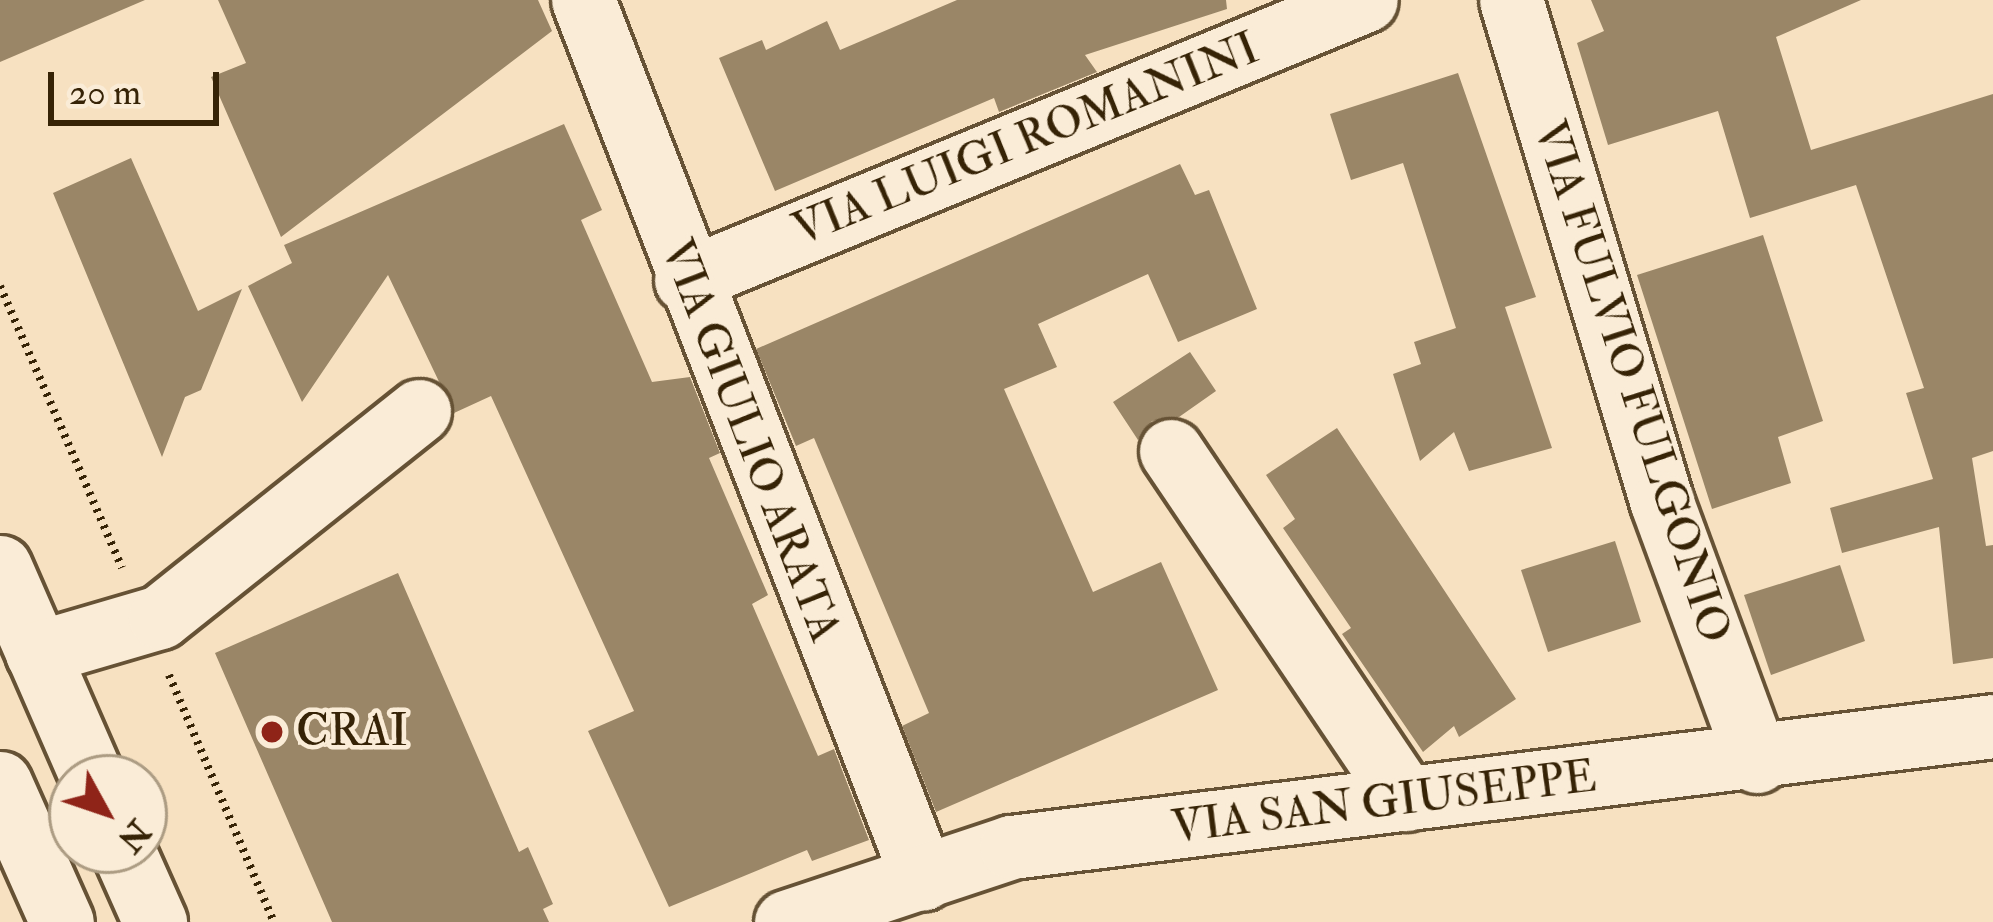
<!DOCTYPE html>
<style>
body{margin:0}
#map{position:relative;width:1993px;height:922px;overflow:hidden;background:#f7e1c1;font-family:"IM FELL Double Pica",serif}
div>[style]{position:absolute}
.building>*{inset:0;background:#9a8667}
.path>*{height:8px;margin-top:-4px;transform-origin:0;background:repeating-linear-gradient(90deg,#362306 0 3px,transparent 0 9px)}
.roads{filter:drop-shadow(3px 0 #665235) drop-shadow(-3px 0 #665235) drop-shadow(0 3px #665235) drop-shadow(0 -3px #665235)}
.minor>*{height:63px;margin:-31.5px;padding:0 31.5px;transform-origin:31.5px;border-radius:31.5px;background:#faecd7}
.dots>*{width:33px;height:33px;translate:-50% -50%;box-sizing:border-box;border:6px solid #faecd7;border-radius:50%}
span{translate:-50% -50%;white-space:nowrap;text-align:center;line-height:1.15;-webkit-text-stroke:9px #faecd7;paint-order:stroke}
.street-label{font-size:45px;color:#362306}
.poi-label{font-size:45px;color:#362306}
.left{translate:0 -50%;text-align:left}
.north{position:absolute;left:48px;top:754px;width:120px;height:120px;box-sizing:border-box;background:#faecd7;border:3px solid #ac9c83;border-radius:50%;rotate:130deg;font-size:33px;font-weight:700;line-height:48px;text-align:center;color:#362306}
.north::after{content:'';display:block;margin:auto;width:42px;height:54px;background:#8f2418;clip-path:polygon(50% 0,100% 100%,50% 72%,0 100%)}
.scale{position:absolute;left:48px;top:72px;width:171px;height:54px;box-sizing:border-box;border:6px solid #362306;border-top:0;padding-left:15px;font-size:36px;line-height:42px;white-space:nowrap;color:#362306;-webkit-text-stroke:9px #faecd7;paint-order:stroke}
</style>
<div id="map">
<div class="building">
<div style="clip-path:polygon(0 0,145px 0,0 62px)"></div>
<div style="clip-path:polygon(218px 0,538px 0,552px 31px,281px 237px,211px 77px,246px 63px)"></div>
<div style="clip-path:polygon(957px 0,1226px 0,1227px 9px,1085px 55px,1097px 72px,999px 112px,994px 98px,775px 191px,719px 58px,762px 40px,766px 50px,827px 21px,840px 50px)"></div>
<div style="clip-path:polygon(1591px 0,1861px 0,1776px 37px,1811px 150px,1993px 94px,1993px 451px,1972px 458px,1986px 546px,1993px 545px,1993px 658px,1953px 664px,1939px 527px,1842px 553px,1830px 508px,1933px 479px,1906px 393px,1924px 388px,1856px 185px,1750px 218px,1718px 111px,1608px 145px,1577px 43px,1604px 31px)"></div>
<div style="clip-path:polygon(1458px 73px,1536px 297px,1505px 307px,1552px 448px,1469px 471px,1454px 432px,1420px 461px,1393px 374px,1421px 364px,1414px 342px,1456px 328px,1403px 163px,1351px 180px,1330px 114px)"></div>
<div style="clip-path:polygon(564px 124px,602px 210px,581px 220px,652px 382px,690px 377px,720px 453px,709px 458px,768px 595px,752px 604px,818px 756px,834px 749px,869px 840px,812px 861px,807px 850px,669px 907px,588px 731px,634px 711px,491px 396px,454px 413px,388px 275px,302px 402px,248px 286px,292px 263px,284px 245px)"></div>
<div style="clip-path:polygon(131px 158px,198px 311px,242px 289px,201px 390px,185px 397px,162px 457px,53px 193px)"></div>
<div style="clip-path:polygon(1180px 164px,1195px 195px,1209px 190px,1257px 309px,1178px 342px,1148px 274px,1038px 324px,1057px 367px,1004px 389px,1093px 592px,1161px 562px,1218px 690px,936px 812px,902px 726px,929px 713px,814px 438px,796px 446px,756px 349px)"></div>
<div style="clip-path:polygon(1763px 235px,1823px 421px,1778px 437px,1791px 483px,1712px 509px,1637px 275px)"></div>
<div style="clip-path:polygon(1190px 352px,1216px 391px,1179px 417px,1152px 421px,1138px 440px,1113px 402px)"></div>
<div style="clip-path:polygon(1337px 428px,1516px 699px,1459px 737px,1454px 726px,1423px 752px,1342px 634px,1351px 628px,1283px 528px,1295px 519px,1266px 475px)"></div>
<div style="clip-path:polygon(1615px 541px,1641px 622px,1548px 652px,1521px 570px)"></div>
<div style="clip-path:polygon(1840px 565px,1865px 641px,1771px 675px,1744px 595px)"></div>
<div style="clip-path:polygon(398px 573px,519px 852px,528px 847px,553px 904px,543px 909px,549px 922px,332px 922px,235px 699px,215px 653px)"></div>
</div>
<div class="path">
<div style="left:0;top:286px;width:307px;rotate:66.6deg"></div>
<div style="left:169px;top:675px;width:268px;rotate:67deg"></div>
</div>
<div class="roads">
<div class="minor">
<div style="left:583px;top:0;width:942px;rotate:68.85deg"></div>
<div style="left:1511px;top:0;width:525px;rotate:73.29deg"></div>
<div style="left:1662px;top:503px;width:275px;rotate:69.8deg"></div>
<div style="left:686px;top:280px;width:735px;rotate:-22.38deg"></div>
<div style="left:1171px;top:451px;width:420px;rotate:56deg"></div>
<div style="left:0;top:567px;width:230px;rotate:66.4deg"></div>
<div style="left:37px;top:653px;width:128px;rotate:-16.3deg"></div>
<div style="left:160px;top:617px;width:331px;rotate:-38.5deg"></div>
<div style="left:0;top:783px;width:152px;rotate:66deg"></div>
<div style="left:123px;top:850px;width:79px;rotate:66deg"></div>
<div style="left:786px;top:922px;width:237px;rotate:-18.4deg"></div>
<div style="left:1011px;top:847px;width:989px;rotate:-7.02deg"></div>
</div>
</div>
<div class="dots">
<div style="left:272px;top:732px;background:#8f2418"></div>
</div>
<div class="street-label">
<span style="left:1026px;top:140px;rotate:-22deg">VIA LUIGI ROMANINI</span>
<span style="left:1631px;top:382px;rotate:72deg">VIA FULVIO FULGONIO</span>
<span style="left:750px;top:441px;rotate:69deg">VIA GIULIO ARATA</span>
<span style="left:1384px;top:803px;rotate:-7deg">VIA SAN GIUSEPPE</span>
</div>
<div class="poi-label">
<span class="left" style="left:296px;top:732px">CRAI</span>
</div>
<div class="north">N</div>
<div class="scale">20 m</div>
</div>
